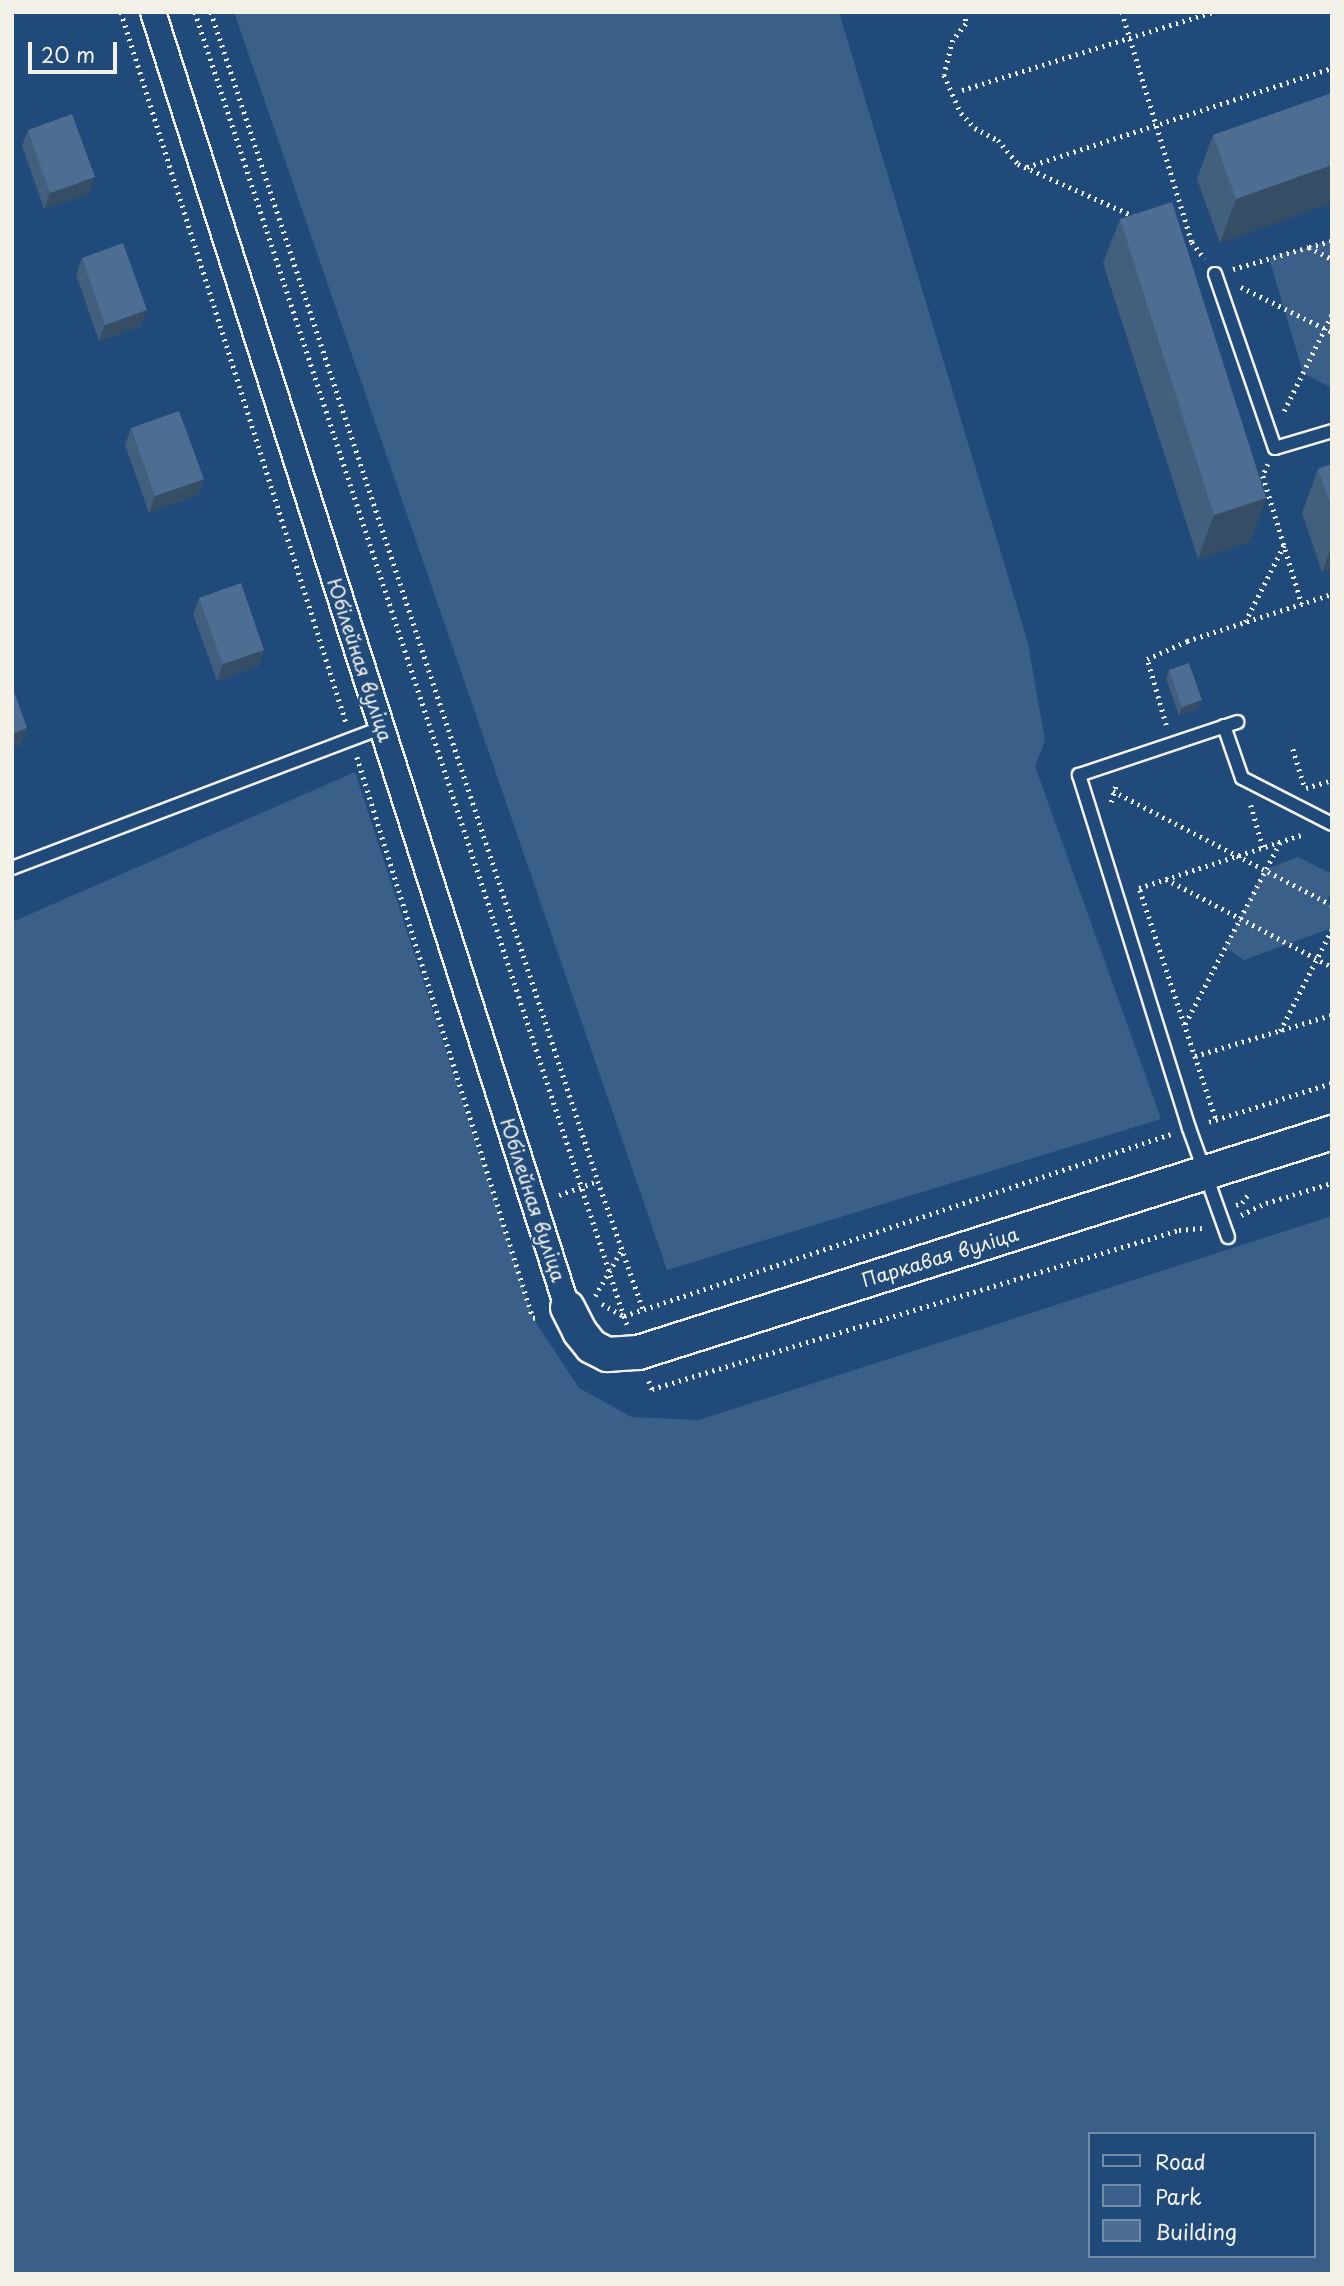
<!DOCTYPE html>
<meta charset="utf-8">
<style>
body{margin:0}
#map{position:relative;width:1344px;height:2286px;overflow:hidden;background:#1f4a7a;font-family:"Playpen Sans",sans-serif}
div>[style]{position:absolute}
.green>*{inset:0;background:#3a5f88}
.path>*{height:4.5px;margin-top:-2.25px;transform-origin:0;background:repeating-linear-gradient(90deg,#f4f1e8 0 2px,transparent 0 7px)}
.roads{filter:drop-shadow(2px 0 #f4f1e8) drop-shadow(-2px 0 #f4f1e8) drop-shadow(0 2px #f4f1e8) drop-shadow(0 -2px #f4f1e8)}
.lane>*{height:12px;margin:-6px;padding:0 6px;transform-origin:6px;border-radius:6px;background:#1f4a7a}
.street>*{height:24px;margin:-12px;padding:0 12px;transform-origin:12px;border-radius:12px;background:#1f4a7a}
.secondary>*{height:33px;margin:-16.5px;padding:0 16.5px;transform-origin:16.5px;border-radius:16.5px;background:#1f4a7a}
.wall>*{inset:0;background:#425f7e}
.shaded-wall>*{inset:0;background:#364d66}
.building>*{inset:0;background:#4d6e92}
span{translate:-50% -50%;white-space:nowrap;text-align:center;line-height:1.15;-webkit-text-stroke:5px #1f4a7a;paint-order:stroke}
.street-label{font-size:19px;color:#f4f1e8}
.frame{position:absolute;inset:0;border:14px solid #f4f1e8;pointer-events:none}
.legend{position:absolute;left:1088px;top:2132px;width:228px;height:126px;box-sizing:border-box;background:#1f4a7a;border:2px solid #748da6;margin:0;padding:9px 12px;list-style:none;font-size:21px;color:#f4f1e8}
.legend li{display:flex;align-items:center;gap:14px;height:35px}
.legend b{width:35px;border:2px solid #748da6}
.scale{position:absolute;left:28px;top:42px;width:89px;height:32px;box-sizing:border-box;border:4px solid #f4f1e8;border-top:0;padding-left:9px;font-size:21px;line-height:24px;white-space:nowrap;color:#f4f1e8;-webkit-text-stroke:5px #1f4a7a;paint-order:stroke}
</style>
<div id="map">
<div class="green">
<div style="clip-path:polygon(234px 12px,839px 12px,1028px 643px,1045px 741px,1035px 766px,1161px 1119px,667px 1270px)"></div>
<div style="clip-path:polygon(1332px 240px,1332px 388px,1303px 373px,1269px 258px)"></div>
<div style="clip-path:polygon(evenodd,355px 772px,533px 1318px,579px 1388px,632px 1417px,699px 1420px,1332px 1216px,1332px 2274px,12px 2274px,12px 922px,355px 772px,1090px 2134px,1314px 2134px,1314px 2256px,1090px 2256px,1090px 2134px)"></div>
<div style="clip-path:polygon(1298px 857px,1332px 874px,1332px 891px,1326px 902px,1332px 905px,1332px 928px,1244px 960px,1225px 947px,1264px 870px)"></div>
</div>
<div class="path">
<div style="left:121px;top:12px;width:745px;rotate:72.42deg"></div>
<div style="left:195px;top:12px;width:1373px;rotate:71.79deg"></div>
<div style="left:624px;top:1316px;width:576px;rotate:-18.4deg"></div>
<div style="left:211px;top:12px;width:1231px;rotate:71.68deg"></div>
<div style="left:598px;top:1181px;width:136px;rotate:70.6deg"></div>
<div style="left:965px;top:12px;width:12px;rotate:85deg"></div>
<div style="left:966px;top:24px;width:21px;rotate:129deg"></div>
<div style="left:953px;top:40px;width:36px;rotate:104deg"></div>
<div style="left:944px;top:75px;width:42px;rotate:65.9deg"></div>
<div style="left:961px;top:113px;width:21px;rotate:47deg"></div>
<div style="left:975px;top:128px;width:26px;rotate:28deg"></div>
<div style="left:998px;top:140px;width:31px;rotate:50deg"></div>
<div style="left:1018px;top:164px;width:129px;rotate:24.2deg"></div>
<div style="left:1122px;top:12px;width:240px;rotate:73.1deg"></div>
<div style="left:1192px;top:242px;width:21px;rotate:53deg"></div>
<div style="left:962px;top:90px;width:262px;rotate:-17.3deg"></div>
<div style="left:1027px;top:167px;width:321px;rotate:-18deg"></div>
<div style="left:1309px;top:247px;width:24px;rotate:-15deg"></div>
<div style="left:1233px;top:269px;width:79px;rotate:-16.1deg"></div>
<div style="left:1309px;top:247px;width:26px;rotate:28deg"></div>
<div style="left:1241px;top:287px;width:102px;rotate:26.3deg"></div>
<div style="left:1284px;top:411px;width:108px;rotate:-63.7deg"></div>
<div style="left:1268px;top:464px;width:13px;rotate:113deg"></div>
<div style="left:1263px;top:476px;width:134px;rotate:73.1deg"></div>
<div style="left:1245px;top:622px;width:86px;rotate:-63.1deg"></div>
<div style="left:1166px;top:725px;width:69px;rotate:-106.1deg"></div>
<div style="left:1147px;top:659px;width:44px;rotate:-24.2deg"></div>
<div style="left:1187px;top:641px;width:152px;rotate:-18deg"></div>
<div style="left:1293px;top:749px;width:39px;rotate:73deg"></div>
<div style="left:357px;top:757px;width:588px;rotate:72.58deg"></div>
<div style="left:533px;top:1318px;width:5px;rotate:-11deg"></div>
<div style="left:1306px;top:788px;width:27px;rotate:-17deg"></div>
<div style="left:1113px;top:791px;width:247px;rotate:27.5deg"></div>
<div style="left:1111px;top:802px;width:19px;rotate:-74deg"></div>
<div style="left:1251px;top:805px;width:44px;rotate:74.1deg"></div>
<div style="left:1166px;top:879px;width:188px;rotate:27.9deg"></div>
<div style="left:1139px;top:888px;width:174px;rotate:-18.1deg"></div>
<div style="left:1140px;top:890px;width:175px;rotate:71.7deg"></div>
<div style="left:1195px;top:1056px;width:143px;rotate:-16.7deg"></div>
<div style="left:1185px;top:1024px;width:205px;rotate:-62.4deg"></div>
<div style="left:1280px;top:1031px;width:114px;rotate:-63deg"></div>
<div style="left:1195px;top:1056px;width:66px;rotate:71.6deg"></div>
<div style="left:1209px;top:1122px;width:129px;rotate:-17.6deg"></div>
<div style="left:559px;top:1195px;width:41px;rotate:-19.7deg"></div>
<div style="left:1236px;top:1205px;width:6px;rotate:-18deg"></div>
<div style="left:1242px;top:1203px;width:12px;rotate:-55deg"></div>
<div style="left:1241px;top:1215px;width:28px;rotate:-26deg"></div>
<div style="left:1266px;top:1203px;width:69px;rotate:-16.9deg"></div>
<div style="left:595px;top:1296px;width:54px;rotate:-60.1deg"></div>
<div style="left:602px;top:1304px;width:25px;rotate:29deg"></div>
<div style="left:624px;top:1316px;width:9px;rotate:69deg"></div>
<div style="left:649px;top:1381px;width:9px;rotate:69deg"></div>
<div style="left:652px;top:1389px;width:550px;rotate:-16.79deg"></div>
<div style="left:1179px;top:1230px;width:23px;rotate:-5deg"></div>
</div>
<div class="roads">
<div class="lane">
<div style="left:1215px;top:274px;width:184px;rotate:71deg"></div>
<div style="left:1275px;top:448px;width:59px;rotate:-16.6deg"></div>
<div style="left:1224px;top:726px;width:55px;rotate:70.9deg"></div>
<div style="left:1242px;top:778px;width:101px;rotate:27.1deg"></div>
<div style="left:12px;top:868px;width:395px;rotate:-20.8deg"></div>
<div style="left:1228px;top:1237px;width:116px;rotate:-109.7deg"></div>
<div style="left:1189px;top:1128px;width:370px;rotate:-107.3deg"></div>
<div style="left:1079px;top:775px;width:167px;rotate:-18.5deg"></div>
</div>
<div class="street">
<div style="left:153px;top:12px;width:1360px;rotate:72.27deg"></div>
</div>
<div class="secondary">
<div style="left:567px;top:1307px;width:27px;rotate:63deg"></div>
<div style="left:579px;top:1331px;width:19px;rotate:51deg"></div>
<div style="left:591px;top:1346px;width:18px;rotate:27deg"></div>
<div style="left:607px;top:1354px;width:31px;rotate:-4deg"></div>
<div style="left:638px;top:1352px;width:728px;rotate:-17.59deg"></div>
</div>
</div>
<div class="wall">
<div style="clip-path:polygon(1332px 93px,1220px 243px,1197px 179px,1213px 135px)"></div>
<div style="clip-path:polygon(28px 130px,89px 194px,44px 209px,22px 146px)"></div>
<div style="clip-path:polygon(1120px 219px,1266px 498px,1250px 542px,1198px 559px,1103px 263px)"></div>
<div style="clip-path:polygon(82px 258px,141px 326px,99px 341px,76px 275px)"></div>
<div style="clip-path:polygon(131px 428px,204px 479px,198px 495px,149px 513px,125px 445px)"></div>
<div style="clip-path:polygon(1332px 464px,1332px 569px,1322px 572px,1302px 513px,1318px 469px)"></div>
<div style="clip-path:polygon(199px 598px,264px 650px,258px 666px,217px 681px,193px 614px)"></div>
<div style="clip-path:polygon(1169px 670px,1199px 708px,1179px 716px,1166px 678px)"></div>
</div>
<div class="shaded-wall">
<div style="clip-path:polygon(1332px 165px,1332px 203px,1220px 243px,1236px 199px)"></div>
<div style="clip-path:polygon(95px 177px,89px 194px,44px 209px,50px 193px)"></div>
<div style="clip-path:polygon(147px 310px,141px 326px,99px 341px,105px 325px)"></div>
<div style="clip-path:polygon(204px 479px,198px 495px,149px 513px,155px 496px)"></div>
<div style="clip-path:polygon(1266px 498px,1250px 542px,1198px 559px,1214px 515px)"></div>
<div style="clip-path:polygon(1332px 545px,1332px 569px,1322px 572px)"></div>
<div style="clip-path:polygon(264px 650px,258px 666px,217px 681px,223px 664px)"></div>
<div style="clip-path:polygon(1202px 700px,1199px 708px,1179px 716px,1182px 707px)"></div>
<div style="clip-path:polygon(27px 728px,21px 745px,12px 748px,12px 734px)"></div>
</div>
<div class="building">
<div style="clip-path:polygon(1332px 93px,1332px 165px,1236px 199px,1213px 135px)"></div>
<div style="clip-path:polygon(72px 114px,95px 177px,50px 193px,28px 130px)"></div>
<div style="clip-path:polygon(1172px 202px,1266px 498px,1214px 515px,1120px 219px)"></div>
<div style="clip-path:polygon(123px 243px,147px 310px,105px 325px,82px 258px)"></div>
<div style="clip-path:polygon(179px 411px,204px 479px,155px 496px,131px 428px)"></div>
<div style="clip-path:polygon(1332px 464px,1332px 509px,1318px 469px)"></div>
<div style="clip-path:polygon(241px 583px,264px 650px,223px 664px,199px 598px)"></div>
<div style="clip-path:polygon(1189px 663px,1202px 700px,1182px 707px,1169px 670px)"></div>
<div style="clip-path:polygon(12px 686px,27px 728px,12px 734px)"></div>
</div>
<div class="street-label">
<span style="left:360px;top:660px;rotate:72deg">Юбілейная вуліца</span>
<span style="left:533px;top:1200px;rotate:72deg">Юбілейная вуліца</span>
<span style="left:940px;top:1257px;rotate:-17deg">Паркавая вуліца</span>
</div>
<div class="frame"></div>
<ul class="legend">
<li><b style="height:9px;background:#1f4a7a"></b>Road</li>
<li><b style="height:19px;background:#3a5f88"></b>Park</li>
<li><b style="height:19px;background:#4d6e92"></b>Building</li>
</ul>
<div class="scale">20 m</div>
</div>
